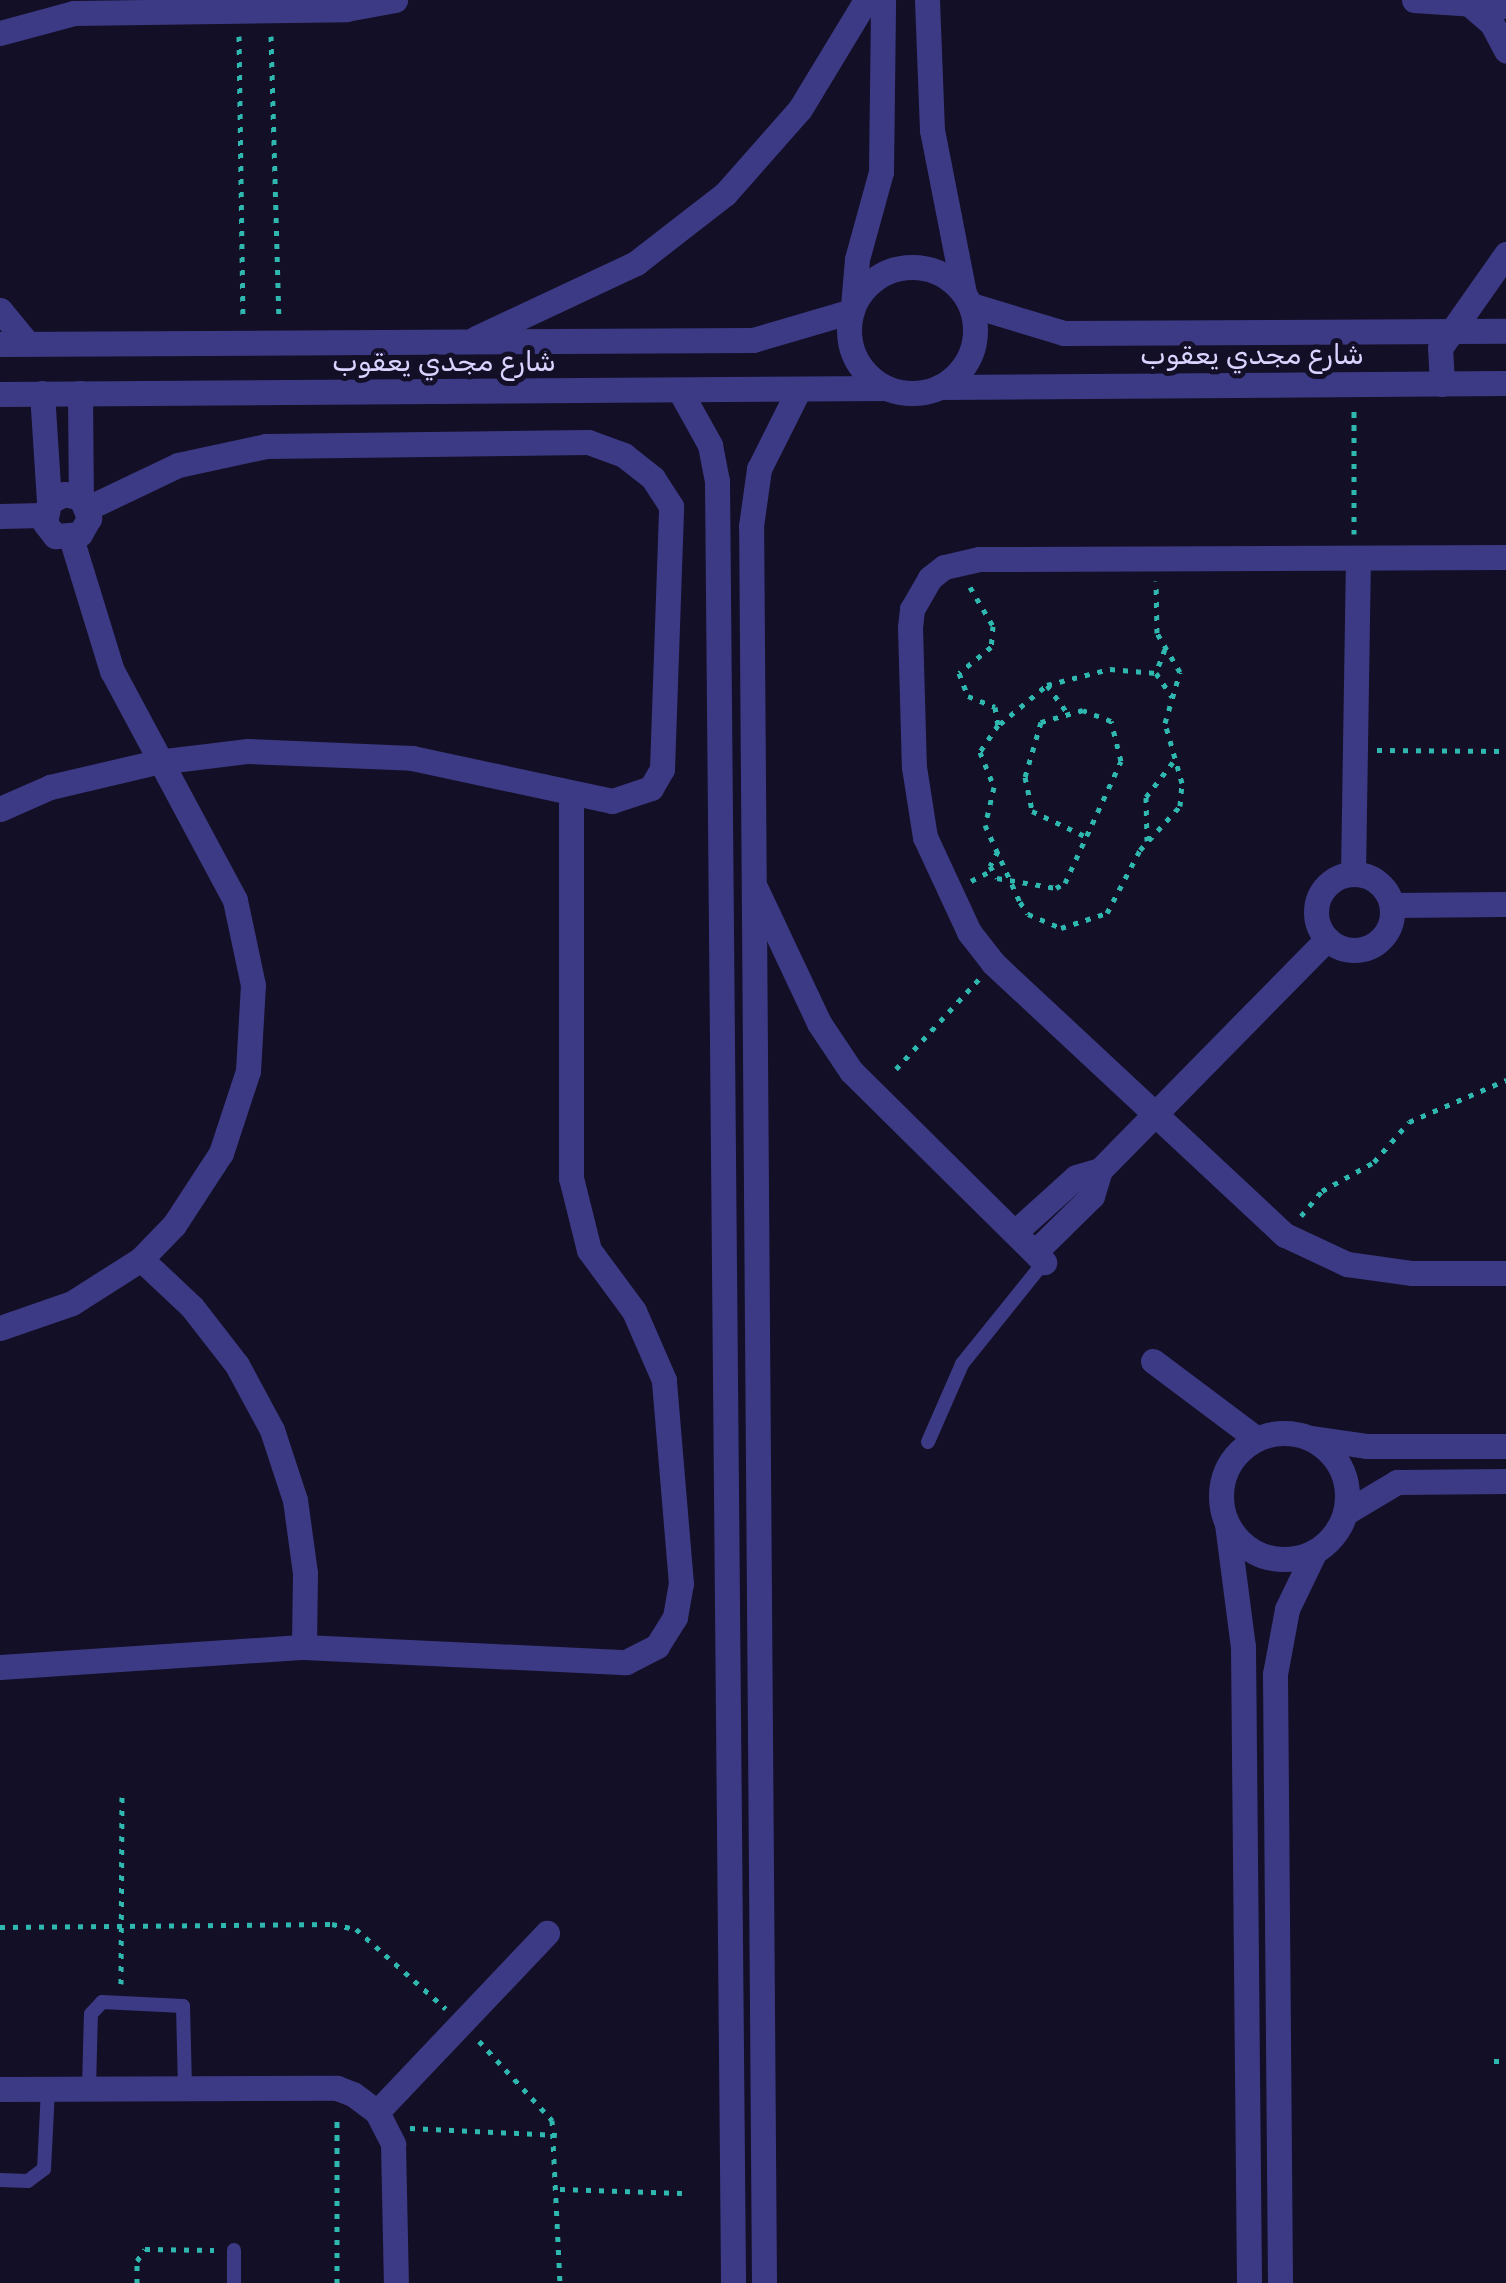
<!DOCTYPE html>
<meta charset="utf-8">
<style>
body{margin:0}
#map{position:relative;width:1506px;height:2283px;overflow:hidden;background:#130f26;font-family:Rubik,Cairo,sans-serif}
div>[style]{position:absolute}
.path>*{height:5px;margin-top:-2.5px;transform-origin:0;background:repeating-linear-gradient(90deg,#2fb8b0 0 5px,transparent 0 13px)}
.service>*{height:14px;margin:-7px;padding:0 7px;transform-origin:7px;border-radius:7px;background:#3d3a85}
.minor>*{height:25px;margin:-12.5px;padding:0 12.5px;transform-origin:12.5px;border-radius:12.5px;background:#3d3a85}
.minor>.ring{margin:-12.5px;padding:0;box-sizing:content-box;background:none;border:25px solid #3d3a85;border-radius:50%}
span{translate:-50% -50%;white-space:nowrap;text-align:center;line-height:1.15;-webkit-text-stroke:10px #130f26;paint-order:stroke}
.street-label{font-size:28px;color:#d9d4ff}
</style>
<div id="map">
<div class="path">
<div style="left:239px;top:36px;width:284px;rotate:89.2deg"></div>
<div style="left:271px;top:36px;width:284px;rotate:88.4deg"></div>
<div style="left:1354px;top:534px;width:127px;rotate:-90deg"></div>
<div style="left:970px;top:587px;width:45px;rotate:59.5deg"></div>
<div style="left:993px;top:626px;width:21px;rotate:95deg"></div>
<div style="left:991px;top:647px;width:41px;rotate:140.9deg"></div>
<div style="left:959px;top:673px;width:25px;rotate:69deg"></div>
<div style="left:968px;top:696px;width:29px;rotate:22deg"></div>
<div style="left:995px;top:707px;width:18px;rotate:81deg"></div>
<div style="left:998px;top:725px;width:32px;rotate:124deg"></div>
<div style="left:980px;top:752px;width:38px;rotate:68deg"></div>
<div style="left:994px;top:787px;width:39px;rotate:103deg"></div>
<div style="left:985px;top:825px;width:85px;rotate:65.6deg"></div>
<div style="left:1020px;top:902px;width:14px;rotate:56deg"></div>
<div style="left:1028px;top:914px;width:36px;rotate:23deg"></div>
<div style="left:1061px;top:928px;width:48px;rotate:-18.1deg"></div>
<div style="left:1107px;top:913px;width:71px;rotate:-62.4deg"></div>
<div style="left:1140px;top:850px;width:59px;rotate:-47.7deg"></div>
<div style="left:1180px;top:806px;width:23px;rotate:-85deg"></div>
<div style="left:1182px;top:783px;width:62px;rotate:-105.8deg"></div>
<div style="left:1165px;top:723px;width:53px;rotate:-73.6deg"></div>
<div style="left:1180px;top:672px;width:45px;rotate:-120.5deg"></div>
<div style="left:1157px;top:633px;width:52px;rotate:-91.1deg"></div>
<div style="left:1165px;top:649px;width:26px;rotate:111deg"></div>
<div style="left:1156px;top:673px;width:29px;rotate:56deg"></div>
<div style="left:1047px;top:685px;width:34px;rotate:54deg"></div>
<div style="left:1000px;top:724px;width:61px;rotate:-39.7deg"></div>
<div style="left:1047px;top:685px;width:65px;rotate:-14.3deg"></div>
<div style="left:1110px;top:669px;width:46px;rotate:5deg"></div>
<div style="left:1377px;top:750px;width:129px;rotate:0.4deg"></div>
<div style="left:1147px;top:841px;width:44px;rotate:-91.3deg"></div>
<div style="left:1146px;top:797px;width:44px;rotate:-52.4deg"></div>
<div style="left:998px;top:851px;width:17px;rotate:118deg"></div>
<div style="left:990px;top:866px;width:14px;rotate:60deg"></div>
<div style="left:997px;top:878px;width:60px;rotate:9.6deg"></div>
<div style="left:1056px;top:888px;width:10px;rotate:-29deg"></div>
<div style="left:1065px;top:883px;width:134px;rotate:-65.3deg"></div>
<div style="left:1121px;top:761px;width:41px;rotate:-104deg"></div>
<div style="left:1111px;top:721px;width:30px;rotate:-159deg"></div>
<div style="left:1083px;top:710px;width:44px;rotate:164.1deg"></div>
<div style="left:1041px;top:722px;width:57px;rotate:106.2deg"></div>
<div style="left:1025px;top:777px;width:35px;rotate:78deg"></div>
<div style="left:1032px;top:811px;width:59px;rotate:25.3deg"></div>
<div style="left:971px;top:881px;width:22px;rotate:-27deg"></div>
<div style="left:896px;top:1069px;width:122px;rotate:-47.3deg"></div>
<div style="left:1301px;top:1216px;width:33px;rotate:-50deg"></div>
<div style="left:1322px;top:1191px;width:60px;rotate:-29.1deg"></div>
<div style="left:1374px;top:1162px;width:53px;rotate:-48.8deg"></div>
<div style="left:1409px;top:1122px;width:106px;rotate:-23.4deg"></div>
<div style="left:0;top:1927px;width:332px;rotate:-0.5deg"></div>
<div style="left:332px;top:1924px;width:25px;rotate:12deg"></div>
<div style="left:356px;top:1929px;width:120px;rotate:41.6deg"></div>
<div style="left:121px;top:1984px;width:187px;rotate:-89.7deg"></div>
<div style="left:479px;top:2041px;width:108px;rotate:47.3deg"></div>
<div style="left:552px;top:2120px;width:163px;rotate:87.2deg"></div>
<div style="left:1494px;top:2061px;width:12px"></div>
<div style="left:410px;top:2128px;width:147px;rotate:2.7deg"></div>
<div style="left:560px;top:2189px;width:122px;rotate:1.9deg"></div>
<div style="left:137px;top:2283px;width:22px;rotate:-90deg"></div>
<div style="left:137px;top:2261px;width:14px;rotate:-56deg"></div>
<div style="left:145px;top:2249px;width:69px;rotate:0.8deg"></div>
<div style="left:337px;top:2283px;width:167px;rotate:-90deg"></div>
</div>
<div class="service">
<div style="left:928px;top:1442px;width:85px;rotate:-66.4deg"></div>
<div style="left:962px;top:1364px;width:131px;rotate:-51.2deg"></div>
<div style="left:89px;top:2088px;width:74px;rotate:-88.5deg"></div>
<div style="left:91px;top:2014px;width:16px;rotate:-47deg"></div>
<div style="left:102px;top:2002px;width:81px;rotate:2.8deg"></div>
<div style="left:183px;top:2006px;width:82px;rotate:88.6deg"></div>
<div style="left:0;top:2180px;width:28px;rotate:2deg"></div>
<div style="left:28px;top:2181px;width:20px;rotate:-37deg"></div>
<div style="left:44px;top:2169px;width:80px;rotate:-87.1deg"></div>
<div style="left:234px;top:2283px;width:33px;rotate:-90deg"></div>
</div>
<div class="minor">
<div style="left:927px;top:0;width:130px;rotate:87.8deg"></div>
<div style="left:932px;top:130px;width:166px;rotate:78.9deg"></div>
<div style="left:1414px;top:0;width:92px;rotate:3.7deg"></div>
<div style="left:1467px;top:2px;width:33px;rotate:41deg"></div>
<div style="left:1492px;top:24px;width:30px;rotate:62deg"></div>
<div style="left:0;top:33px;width:77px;rotate:-15.1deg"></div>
<div style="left:74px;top:13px;width:272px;rotate:-0.8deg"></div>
<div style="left:346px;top:9px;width:50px;rotate:-10.4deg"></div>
<div class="ring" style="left:849px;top:267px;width:101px;height:101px"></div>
<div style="left:971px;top:305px;width:97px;rotate:16.8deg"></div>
<div style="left:1064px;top:333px;width:442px;rotate:-0.3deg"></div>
<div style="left:853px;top:306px;width:47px;rotate:-85.1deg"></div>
<div style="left:857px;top:259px;width:90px;rotate:-74.6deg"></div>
<div style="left:881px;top:172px;width:172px;rotate:-89.3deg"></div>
<div style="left:0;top:310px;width:43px;rotate:50.7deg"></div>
<div style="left:476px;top:338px;width:177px;rotate:-25.1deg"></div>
<div style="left:636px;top:263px;width:113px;rotate:-37.8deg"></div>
<div style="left:725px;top:194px;width:113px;rotate:-48.6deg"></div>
<div style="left:800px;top:109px;width:127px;rotate:-58.8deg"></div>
<div style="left:0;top:344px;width:753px;rotate:-0.3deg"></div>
<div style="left:753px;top:340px;width:103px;rotate:-16.3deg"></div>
<div style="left:1442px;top:384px;width:36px;rotate:-93deg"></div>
<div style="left:1440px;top:348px;width:115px;rotate:-54.9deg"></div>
<div style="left:939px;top:387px;width:567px;rotate:-0.4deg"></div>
<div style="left:680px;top:391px;width:62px;rotate:60.9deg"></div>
<div style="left:710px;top:445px;width:37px;rotate:79deg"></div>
<div style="left:717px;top:481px;width:1802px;rotate:89.49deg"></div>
<div style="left:42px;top:393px;width:109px;rotate:86.3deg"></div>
<div style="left:80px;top:393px;width:105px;rotate:89.5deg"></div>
<div style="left:81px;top:498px;width:22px;rotate:68deg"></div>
<div style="left:89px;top:518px;width:18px;rotate:119deg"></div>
<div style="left:80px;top:534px;width:25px;rotate:175deg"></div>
<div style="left:55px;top:536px;width:16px;rotate:-128deg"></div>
<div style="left:45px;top:523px;width:21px;rotate:-79deg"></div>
<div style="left:49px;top:502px;width:17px;rotate:-28deg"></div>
<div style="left:64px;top:494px;width:17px;rotate:13deg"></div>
<div style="left:0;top:394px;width:887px;rotate:-0.39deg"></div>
<div style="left:0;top:516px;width:44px;rotate:-1.3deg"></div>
<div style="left:1506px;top:557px;width:527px;rotate:179.78deg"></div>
<div style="left:979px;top:559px;width:36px;rotate:167deg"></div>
<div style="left:944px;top:567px;width:18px;rotate:142deg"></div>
<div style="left:930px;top:578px;width:36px;rotate:120deg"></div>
<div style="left:912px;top:609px;width:18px;rotate:96deg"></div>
<div style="left:910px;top:627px;width:140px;rotate:88.4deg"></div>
<div style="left:914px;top:767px;width:71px;rotate:81.1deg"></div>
<div style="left:925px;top:837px;width:105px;rotate:65.1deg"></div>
<div style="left:969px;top:932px;width:39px;rotate:52deg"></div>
<div style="left:993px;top:963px;width:399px;rotate:43deg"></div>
<div style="left:1285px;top:1235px;width:68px;rotate:25.1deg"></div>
<div style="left:1347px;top:1264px;width:66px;rotate:7.9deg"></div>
<div style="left:1412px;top:1273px;width:94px"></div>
<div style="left:0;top:809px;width:55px;rotate:-23.7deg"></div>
<div style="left:50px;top:787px;width:110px;rotate:-13.2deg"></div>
<div style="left:157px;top:762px;width:92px;rotate:-6.9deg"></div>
<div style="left:248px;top:751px;width:164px;rotate:2.4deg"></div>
<div style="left:412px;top:758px;width:205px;rotate:12.1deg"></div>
<div style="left:612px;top:801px;width:41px;rotate:-18.4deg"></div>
<div style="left:651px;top:788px;width:22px;rotate:-60deg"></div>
<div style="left:662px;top:769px;width:263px;rotate:-88deg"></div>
<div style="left:671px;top:506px;width:33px;rotate:-123deg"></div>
<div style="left:653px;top:478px;width:37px;rotate:-142deg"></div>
<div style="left:624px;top:455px;width:38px;rotate:-160deg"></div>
<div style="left:588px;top:442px;width:322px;rotate:179.3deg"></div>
<div style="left:266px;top:446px;width:90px;rotate:167.8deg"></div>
<div style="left:178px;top:465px;width:100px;rotate:154.5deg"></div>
<div style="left:1353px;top:874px;width:316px;rotate:-89.1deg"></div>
<div class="ring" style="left:1316px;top:874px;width:51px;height:51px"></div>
<div style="left:756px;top:889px;width:148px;rotate:64.8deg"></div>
<div style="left:819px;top:1023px;width:58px;rotate:56.3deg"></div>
<div style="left:851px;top:1071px;width:272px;rotate:44.7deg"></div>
<div style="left:1392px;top:905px;width:114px;rotate:-0.5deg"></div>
<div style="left:1015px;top:1232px;width:82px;rotate:-42deg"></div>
<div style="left:1076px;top:1177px;width:25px;rotate:-16deg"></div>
<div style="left:1035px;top:1252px;width:80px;rotate:-44.5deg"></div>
<div style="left:1092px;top:1196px;width:27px;rotate:-73deg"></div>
<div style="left:1100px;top:1170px;width:324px;rotate:-45.5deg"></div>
<div style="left:141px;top:1259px;width:70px;rotate:43.3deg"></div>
<div style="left:192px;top:1307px;width:73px;rotate:52.2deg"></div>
<div style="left:237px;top:1365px;width:74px;rotate:61.7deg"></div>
<div style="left:272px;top:1430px;width:74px;rotate:71.8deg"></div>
<div style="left:295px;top:1500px;width:74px;rotate:82.2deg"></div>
<div style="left:305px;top:1573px;width:74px;rotate:90.8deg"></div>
<div style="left:0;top:1328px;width:76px;rotate:-19.1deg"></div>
<div style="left:72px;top:1303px;width:82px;rotate:-32.5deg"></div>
<div style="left:141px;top:1259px;width:47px;rotate:-45.9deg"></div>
<div style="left:174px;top:1225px;width:86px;rotate:-56.9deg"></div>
<div style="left:221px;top:1153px;width:86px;rotate:-71.8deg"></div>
<div style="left:248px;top:1071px;width:86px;rotate:-86.7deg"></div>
<div style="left:253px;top:985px;width:87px;rotate:-102deg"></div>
<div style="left:235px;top:900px;width:260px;rotate:-118.2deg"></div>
<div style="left:112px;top:671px;width:139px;rotate:-107.1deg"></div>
<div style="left:1153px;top:1361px;width:130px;rotate:36.9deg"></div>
<div class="ring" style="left:1221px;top:1433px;width:101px;height:101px"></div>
<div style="left:1312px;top:1438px;width:56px;rotate:8.3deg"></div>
<div style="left:1367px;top:1446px;width:139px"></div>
<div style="left:1345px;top:1513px;width:61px;rotate:-30.8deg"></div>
<div style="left:1397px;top:1482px;width:109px;rotate:-0.5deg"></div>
<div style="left:1227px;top:1524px;width:124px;rotate:82.6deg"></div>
<div style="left:1243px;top:1647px;width:636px;rotate:89.46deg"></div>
<div style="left:0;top:1667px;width:305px;rotate:-3.8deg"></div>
<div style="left:304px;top:1647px;width:322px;rotate:2.7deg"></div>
<div style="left:626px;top:1662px;width:35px;rotate:-27deg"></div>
<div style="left:657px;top:1646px;width:34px;rotate:-58deg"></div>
<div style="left:675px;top:1617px;width:34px;rotate:-80deg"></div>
<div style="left:681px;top:1584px;width:205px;rotate:-94.8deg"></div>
<div style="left:664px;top:1380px;width:75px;rotate:-113.5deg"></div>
<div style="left:634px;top:1311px;width:76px;rotate:-126.4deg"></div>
<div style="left:589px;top:1250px;width:74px;rotate:-104deg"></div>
<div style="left:571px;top:1178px;width:382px;rotate:-90deg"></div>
<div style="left:0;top:2089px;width:337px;rotate:-0.2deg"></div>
<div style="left:337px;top:2088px;width:17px;rotate:21deg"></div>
<div style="left:353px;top:2094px;width:30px;rotate:37deg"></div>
<div style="left:377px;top:2112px;width:36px;rotate:63deg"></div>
<div style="left:393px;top:2144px;width:139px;rotate:88.8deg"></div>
<div style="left:377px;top:2112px;width:247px;rotate:-46.5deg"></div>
<div style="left:764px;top:2283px;width:1757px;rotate:-90.42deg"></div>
<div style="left:751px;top:526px;width:58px;rotate:-82deg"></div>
<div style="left:759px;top:469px;width:89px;rotate:-63.4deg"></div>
<div style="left:1280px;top:2283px;width:609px;rotate:-90.47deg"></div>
<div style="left:1275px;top:1674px;width:66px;rotate:-79.5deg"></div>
<div style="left:1287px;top:1609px;width:64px;rotate:-64.2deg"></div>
</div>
<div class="street-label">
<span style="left:1252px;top:355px">شارع مجدي يعقوب</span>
<span style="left:444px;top:362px">شارع مجدي يعقوب</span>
</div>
</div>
